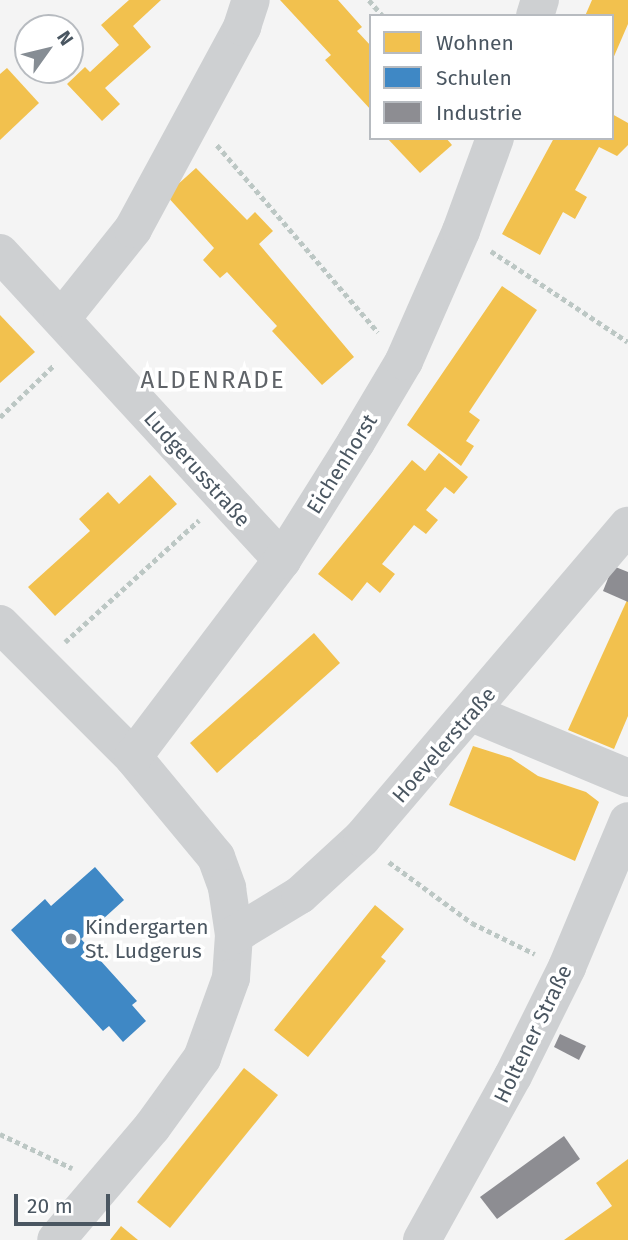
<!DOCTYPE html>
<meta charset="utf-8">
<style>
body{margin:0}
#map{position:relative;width:628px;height:1240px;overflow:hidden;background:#f4f4f4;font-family:"Fira Sans",sans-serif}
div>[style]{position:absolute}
.homes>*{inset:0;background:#f2c14e}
.schools>*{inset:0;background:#3f88c5}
.industry>*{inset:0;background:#8d8d92}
.path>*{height:4.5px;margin-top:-2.25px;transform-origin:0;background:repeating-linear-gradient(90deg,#bcc7c4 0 5px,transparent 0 8.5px)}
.minor>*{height:38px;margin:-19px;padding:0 19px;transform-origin:19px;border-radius:19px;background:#ced0d2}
.dots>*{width:19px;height:19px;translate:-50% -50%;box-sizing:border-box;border:4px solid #fff;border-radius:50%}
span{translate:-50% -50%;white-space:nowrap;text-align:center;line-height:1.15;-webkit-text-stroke:7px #fff;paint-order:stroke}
.street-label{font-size:21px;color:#4a5661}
.poi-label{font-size:21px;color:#4a5661}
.left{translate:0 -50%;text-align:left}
.quarter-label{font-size:24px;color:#5f6368;letter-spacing:2px}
.legend{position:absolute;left:369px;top:14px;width:245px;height:126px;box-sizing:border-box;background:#fff;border:2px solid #b7bbc0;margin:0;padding:9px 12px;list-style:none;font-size:21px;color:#4a5661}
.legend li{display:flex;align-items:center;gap:14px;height:35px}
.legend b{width:35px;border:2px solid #b7bbc0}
.north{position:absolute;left:14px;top:14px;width:70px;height:70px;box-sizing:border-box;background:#fff;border:2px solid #b7bbc0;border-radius:50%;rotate:56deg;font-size:19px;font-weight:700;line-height:28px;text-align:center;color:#4a5661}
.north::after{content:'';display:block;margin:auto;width:24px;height:32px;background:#868d94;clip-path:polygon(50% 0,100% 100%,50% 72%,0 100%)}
.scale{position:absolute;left:14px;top:1194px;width:96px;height:32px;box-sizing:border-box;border:4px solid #4a5661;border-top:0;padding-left:9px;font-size:21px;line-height:24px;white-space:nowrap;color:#4a5661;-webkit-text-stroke:5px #fff;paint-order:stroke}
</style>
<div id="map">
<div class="homes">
<div style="clip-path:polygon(129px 0,161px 0,133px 26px,151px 47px,105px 88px,120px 104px,102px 121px,67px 84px,85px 67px,90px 72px,119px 45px,101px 25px)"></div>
<div style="clip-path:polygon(280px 0,338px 0,362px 27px,357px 31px,371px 46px,371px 110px,325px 60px,331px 55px)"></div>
<div style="clip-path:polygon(592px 0,628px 0,628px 24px,612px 61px,612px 16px,585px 16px)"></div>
<div style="clip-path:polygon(7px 68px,39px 103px,0 140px,0 74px)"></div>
<div style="clip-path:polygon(612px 114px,628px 123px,628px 145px,617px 156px,599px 147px,575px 190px,587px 197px,575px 219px,563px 212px,540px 255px,502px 234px,554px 138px,612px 138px)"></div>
<div style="clip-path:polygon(387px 138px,446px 138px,452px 145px,420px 173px)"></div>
<div style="clip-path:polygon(196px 168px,247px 220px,255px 212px,273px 231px,259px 244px,354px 357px,322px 385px,272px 331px,277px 326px,227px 272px,220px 278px,203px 260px,214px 248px,166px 195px)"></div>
<div style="clip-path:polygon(502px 286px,537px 310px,469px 412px,480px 420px,466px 441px,474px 446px,461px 466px,407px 425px)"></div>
<div style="clip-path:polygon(0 315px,35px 352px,0 383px)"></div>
<div style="clip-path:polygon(439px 453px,468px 477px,454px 494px,445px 487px,426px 510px,438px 520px,426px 534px,414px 525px,382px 564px,395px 574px,380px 593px,367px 582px,352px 601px,318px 574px,412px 460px,425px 471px)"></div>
<div style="clip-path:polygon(150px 475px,177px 504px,55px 616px,28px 587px,90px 531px,79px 519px,108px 492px,119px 504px)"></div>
<div style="clip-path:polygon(628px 598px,628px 716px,614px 749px,568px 730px)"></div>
<div style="clip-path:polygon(314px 633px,340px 663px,217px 773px,190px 743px)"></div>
<div style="clip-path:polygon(473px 746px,511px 758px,538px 776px,586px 792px,599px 802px,575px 861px,449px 805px)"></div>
<div style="clip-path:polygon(375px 905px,404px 929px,381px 957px,386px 961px,308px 1057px,274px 1030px)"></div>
<div style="clip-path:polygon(244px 1068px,278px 1095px,170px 1228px,137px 1202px)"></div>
<div style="clip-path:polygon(628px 1159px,628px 1240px,564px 1240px,612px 1206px,596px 1183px)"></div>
<div style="clip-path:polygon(121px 1226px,138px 1240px,110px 1240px)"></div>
</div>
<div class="schools">
<div style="clip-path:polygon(95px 867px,124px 900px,81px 939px,137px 1001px,132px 1005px,146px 1021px,123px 1042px,109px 1026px,103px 1031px,11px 930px,45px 899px,51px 906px)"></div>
</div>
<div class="industry">
<div style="clip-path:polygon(613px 566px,628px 572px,628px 602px,603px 591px)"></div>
<div style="clip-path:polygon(560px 1034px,586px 1046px,579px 1060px,554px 1047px)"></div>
<div style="clip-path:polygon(564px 1136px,580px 1159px,497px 1219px,480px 1197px)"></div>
</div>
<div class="path">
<div style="left:369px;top:0;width:21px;rotate:49deg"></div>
<div style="left:217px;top:145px;width:247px;rotate:49.3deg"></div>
<div style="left:491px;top:251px;width:164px;rotate:33.6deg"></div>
<div style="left:0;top:417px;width:76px;rotate:-43.9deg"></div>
<div style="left:65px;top:642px;width:181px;rotate:-42.3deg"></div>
<div style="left:389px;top:862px;width:103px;rotate:36.3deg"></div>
<div style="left:472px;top:923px;width:70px;rotate:26.2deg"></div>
<div style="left:0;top:1134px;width:80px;rotate:25.3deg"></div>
</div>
<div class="minor">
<div style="left:535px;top:16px;width:17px;rotate:-73deg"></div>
<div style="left:0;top:253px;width:417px;rotate:47.4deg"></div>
<div style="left:62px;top:318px;width:114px;rotate:-51.4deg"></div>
<div style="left:133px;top:229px;width:230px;rotate:-61.6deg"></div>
<div style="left:242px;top:27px;width:28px;rotate:-72deg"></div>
<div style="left:0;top:624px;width:188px;rotate:45deg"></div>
<div style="left:133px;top:757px;width:130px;rotate:50.3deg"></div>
<div style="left:216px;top:857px;width:33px;rotate:70deg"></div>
<div style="left:227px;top:888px;width:48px;rotate:81.5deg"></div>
<div style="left:234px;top:935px;width:43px;rotate:94deg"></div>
<div style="left:231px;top:978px;width:85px;rotate:109.9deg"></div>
<div style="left:202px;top:1058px;width:85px;rotate:125.9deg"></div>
<div style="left:152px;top:1127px;width:148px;rotate:130.3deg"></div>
<div style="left:472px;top:713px;width:169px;rotate:22.6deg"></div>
<div style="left:133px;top:757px;width:247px;rotate:-52.9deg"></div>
<div style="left:282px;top:560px;width:139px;rotate:-57.9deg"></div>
<div style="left:356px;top:442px;width:94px;rotate:-59.3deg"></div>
<div style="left:404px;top:361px;width:142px;rotate:-66.3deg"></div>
<div style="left:461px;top:231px;width:99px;rotate:-69.9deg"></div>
<div style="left:234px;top:935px;width:77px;rotate:-31.2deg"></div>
<div style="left:300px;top:895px;width:84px;rotate:-42.6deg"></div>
<div style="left:362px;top:838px;width:410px;rotate:-49.6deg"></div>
<div style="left:422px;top:1240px;width:188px;rotate:-61deg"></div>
<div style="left:513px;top:1076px;width:122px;rotate:-63.6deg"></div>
<div style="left:567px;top:967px;width:158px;rotate:-67.3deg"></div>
</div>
<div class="dots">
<div style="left:71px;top:939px;background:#868d94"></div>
</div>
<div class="street-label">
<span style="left:342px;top:464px;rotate:-58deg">Eichenhorst</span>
<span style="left:197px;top:469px;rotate:48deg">Ludgerusstraße</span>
<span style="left:444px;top:745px;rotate:-49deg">Hoevelerstraße</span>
<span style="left:533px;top:1034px;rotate:-64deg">Holtener Straße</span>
</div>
<div class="poi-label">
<span class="left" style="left:85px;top:939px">Kindergarten<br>St. Ludgerus</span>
</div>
<div class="quarter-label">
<span style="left:213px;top:381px">ALDENRADE</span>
</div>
<ul class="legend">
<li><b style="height:19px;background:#f2c14e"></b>Wohnen</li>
<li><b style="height:19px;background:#3f88c5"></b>Schulen</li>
<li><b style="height:19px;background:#8d8d92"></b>Industrie</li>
</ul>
<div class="north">N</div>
<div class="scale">20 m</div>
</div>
